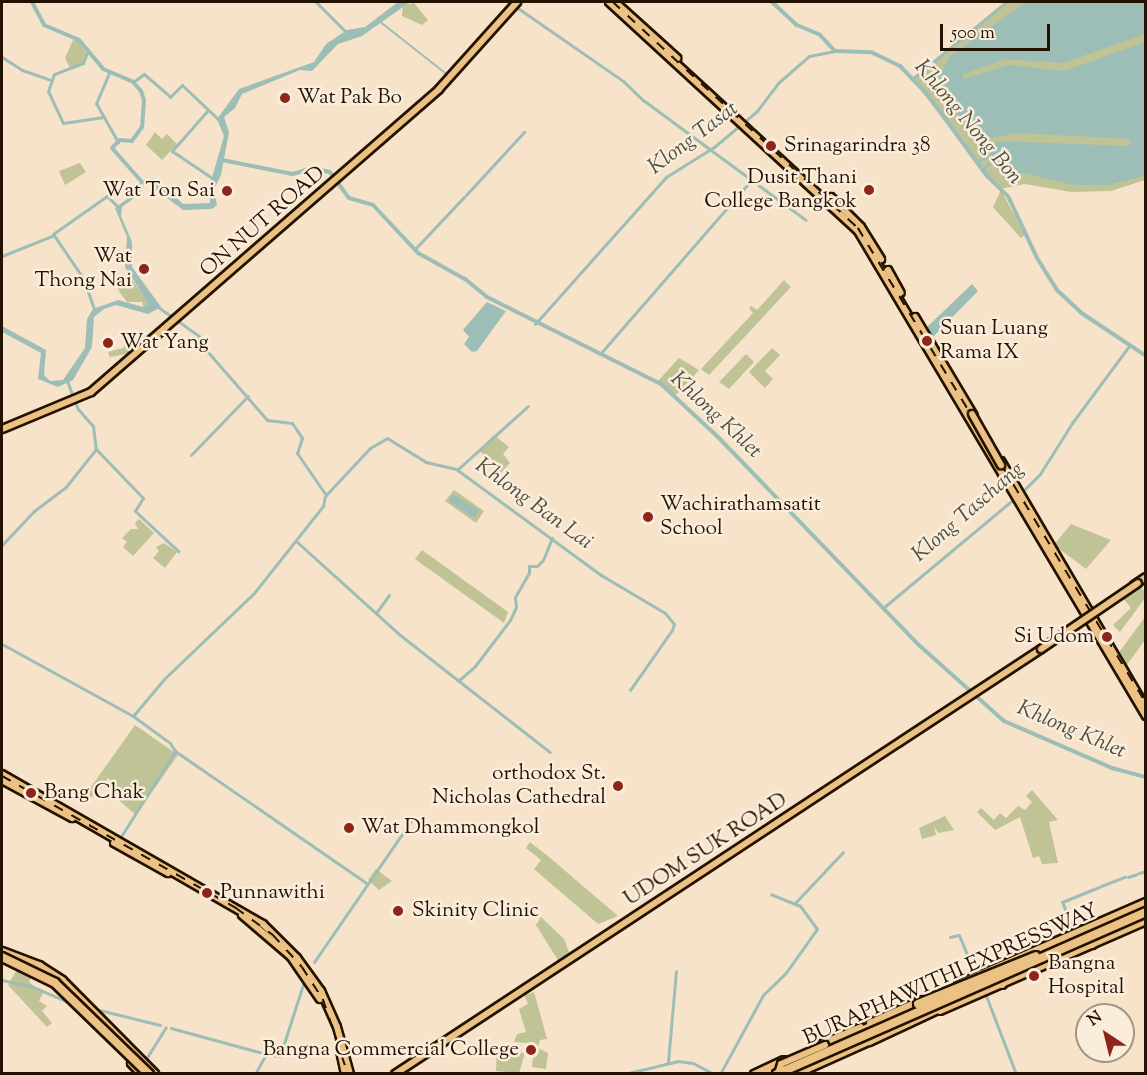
<!DOCTYPE html>
<style>
body{margin:0}
#map{position:relative;width:1147px;height:1075px;overflow:hidden;background:#f7e3c9;font-family:"Sorts Mill Goudy",serif}
div>[style]{position:absolute}
.green>*{inset:0;background:#bfc395}
.water>*{inset:0;background:#9dbeb6}
.stream>*{height:1.5px;margin:-0.75px;padding:0 0.75px;transform-origin:0.75px;border-radius:0.75px;background:#9dbeb6}
.canal>*{height:3px;margin:-1.5px;padding:0 1.5px;transform-origin:1.5px;border-radius:1.5px;background:#9dbeb6}
.river>*{height:4px;margin:-2px;padding:0 2px;transform-origin:2px;border-radius:2px;background:#9dbeb6}
.roads{filter:drop-shadow(2px 0 #241200) drop-shadow(-2px 0 #241200) drop-shadow(0 2px #241200) drop-shadow(0 -2px #241200)}
.major>*{height:6px;margin:-3px;padding:0 3px;transform-origin:3px;border-radius:3px;background:#ecc284}
.highway>*{height:8px;margin:-4px;padding:0 4px;transform-origin:4px;border-radius:4px;background:#ecc284}
.rail>*{height:1.5px;margin-top:-0.75px;transform-origin:0;background:repeating-linear-gradient(90deg,#241200 0 10px,transparent 0 20px)}
.bridges{filter:drop-shadow(2px 0 #241200) drop-shadow(-2px 0 #241200) drop-shadow(0 2px #241200) drop-shadow(0 -2px #241200)}
.major-bridge>*{height:6px;margin:-3px;padding:0 3px;transform-origin:3px;border-radius:3px;background:#ecc284}
.highway-bridge>*{height:8px;margin:-4px;padding:0 4px;transform-origin:4px;border-radius:4px;background:#ecc284}
.dots>*{width:16px;height:16px;translate:-50% -50%;box-sizing:border-box;border:3px solid #faeddc;border-radius:50%}
span{translate:-50% -50%;white-space:nowrap;text-align:center;line-height:1.15;-webkit-text-stroke:5px #faeddc;paint-order:stroke}
.poi-label{font-size:21px;color:#241200}
.left{translate:0 -50%;text-align:left}
.right{translate:-100% -50%;text-align:right}
.street-label{font-size:21px;color:#241200}
.water-label{font-size:22px;color:#4e4e40;font-style:italic}
.frame{position:absolute;inset:0;border:3px solid #241200;pointer-events:none}
.north{position:absolute;left:1075px;top:1003px;width:60px;height:60px;box-sizing:border-box;background:#faeddc;border:2px solid #a49584;border-radius:50%;rotate:325deg;font-size:16px;font-weight:700;line-height:24px;text-align:center;color:#241200}
.north::after{content:'';display:block;margin:auto;width:21px;height:27px;background:#8f2418;clip-path:polygon(50% 0,100% 100%,50% 72%,0 100%)}
.scale{position:absolute;left:940px;top:24px;width:110px;height:27px;box-sizing:border-box;border:3px solid #241200;border-top:0;padding-left:8px;font-size:18px;line-height:21px;white-space:nowrap;color:#241200;-webkit-text-stroke:4px #faeddc;paint-order:stroke}
</style>
<div id="map">
<div class="green">
<div style="clip-path:polygon(1006px 2px,1145px 2px,1145px 180px,1111px 191px,1071px 192px,1025px 184px,1000px 189px,987px 176px,912px 79px)"></div>
<div style="clip-path:polygon(414px 3px,428px 20px,422px 25px,402px 16px,403px 5px)"></div>
<div style="clip-path:polygon(73px 40px,78px 40px,87px 54px,82px 64px,70px 68px,65px 58px)"></div>
<div style="clip-path:polygon(155px 132px,162px 139px,167px 134px,177px 144px,162px 160px,146px 145px)"></div>
<div style="clip-path:polygon(80px 163px,86px 172px,65px 185px,59px 171px)"></div>
<div style="clip-path:polygon(1001px 190px,1025px 235px,1021px 238px,993px 207px)"></div>
<div style="clip-path:polygon(128px 274px,147px 300px,149px 304px,143px 307px,142px 302px,127px 302px,121px 294px,115px 284px)"></div>
<div style="clip-path:polygon(784px 280px,791px 287px,709px 375px,701px 369px,753px 313px,749px 308px,751px 306px,757px 310px)"></div>
<div style="clip-path:polygon(130px 340px,136px 349px,131px 353px,110px 357px,108px 352px,123px 348px)"></div>
<div style="clip-path:polygon(772px 348px,780px 355px,765px 371px,773px 379px,765px 388px,749px 372px)"></div>
<div style="clip-path:polygon(746px 354px,754px 362px,729px 389px,719px 382px)"></div>
<div style="clip-path:polygon(679px 358px,699px 370px,676px 395px,657px 382px)"></div>
<div style="clip-path:polygon(494px 435px,509px 447px,503px 454px,510px 463px,501px 473px,479px 450px)"></div>
<div style="clip-path:polygon(454px 490px,484px 511px,476px 523px,445px 501px)"></div>
<div style="clip-path:polygon(139px 519px,154px 533px,133px 556px,123px 547px,127px 542px,122px 538px,131px 529px,138px 529px,135px 523px)"></div>
<div style="clip-path:polygon(1071px 524px,1111px 540px,1086px 569px,1054px 545px)"></div>
<div style="clip-path:polygon(164px 543px,177px 552px,165px 568px,153px 558px,159px 551px,156px 547px)"></div>
<div style="clip-path:polygon(422px 550px,508px 612px,504px 623px,415px 559px)"></div>
<div style="clip-path:polygon(1138px 586px,1145px 591px,1145px 598px,1120px 632px,1113px 625px,1131px 608px,1122px 597px)"></div>
<div style="clip-path:polygon(1145px 617px,1145px 640px,1124px 669px,1117px 655px)"></div>
<div style="clip-path:polygon(135px 725px,178px 755px,136px 815px,109px 792px,115px 784px,108px 778px,91px 798px,86px 794px)"></div>
<div style="clip-path:polygon(1032px 790px,1058px 820px,1049px 822px,1058px 863px,1042px 864px,1039px 856px,1033px 858px,1020px 817px,995px 830px,977px 812px,981px 808px,994px 820px,1000px 813px,1006px 818px,1018px 806px,1025px 810px,1032px 802px,1026px 796px)"></div>
<div style="clip-path:polygon(945px 816px,954px 830px,938px 833px,934px 826px,936px 835px,922px 839px,919px 828px)"></div>
<div style="clip-path:polygon(530px 842px,549px 857px,618px 916px,598px 924px,534px 869px,541px 860px,526px 848px)"></div>
<div style="clip-path:polygon(376px 869px,392px 881px,379px 890px,368px 880px)"></div>
<div style="clip-path:polygon(541px 917px,564px 939px,570px 955px,559px 962px,536px 925px)"></div>
<div style="clip-path:polygon(19px 966px,34px 973px,29px 982px,43px 993px,39px 1001px,47px 1006px,42px 1011px,52px 1023px,47px 1027px,8px 985px)"></div>
<div style="clip-path:polygon(534px 992px,547px 1039px,540px 1040px,538px 1048px,548px 1053px,546px 1069px,532px 1067px,534px 1048px,527px 1047px,527px 1043px,514px 1042px,517px 1034px,526px 1032px,519px 1009px,528px 1004px,524px 995px)"></div>
<div style="clip-path:polygon(497px 1049px,525px 1053px,519px 1073px,496px 1071px)"></div>
</div>
<div class="water">
<div style="clip-path:polygon(398px 2px,410px 2px,362px 36px,338px 44px,312px 71px,300px 70px,242px 94px,235px 108px,224px 117px,229px 132px,221px 175px,214px 189px,217px 205px,212px 209px,183px 210px,147px 183px,137px 196px,122px 207px,121px 216px,132px 242px,132px 267px,161px 307px,148px 314px,116px 305px,104px 309px,94px 317px,92px 347px,73px 380px,58px 387px,38px 379px,41px 353px,2px 332px,2px 326px,46px 350px,44px 375px,50px 381px,63px 380px,85px 348px,87px 319px,93px 309px,118px 300px,143px 307px,149px 304px,125px 267px,127px 237px,115px 208px,131px 196px,141px 181px,154px 178px,183px 204px,210px 203px,209px 188px,224px 136px,217px 119px,239px 89px,314px 62px,326px 44px,347px 30px,365px 27px)"></div>
<div style="clip-path:polygon(1026px 2px,1145px 2px,1145px 34px,1063px 63px,1005px 59px,962px 75px,964px 79px,1009px 65px,1065px 71px,1145px 42px,1145px 176px,1108px 185px,1074px 185px,1023px 173px,1001px 173px,986px 150px,998px 141px,1129px 146px,1131px 139px,1016px 133px,979px 141px,940px 93px,941px 88px,930px 81px,943px 70px,949px 57px)"></div>
<div style="clip-path:polygon(972px 284px,978px 291px,931px 339px,926px 328px)"></div>
<div style="clip-path:polygon(487px 302px,506px 311px,477px 351px,472px 352px,464px 344px,469px 337px,463px 330px)"></div>
<div style="clip-path:polygon(452px 494px,479px 510px,475px 518px,449px 501px)"></div>
</div>
<div class="stream">
<div style="left:382px;top:23px;width:84px;rotate:38.2deg"></div>
</div>
<div class="canal">
<div style="left:316px;top:2px;width:42px;rotate:45deg"></div>
<div style="left:509px;top:2px;width:139px;rotate:34.7deg"></div>
<div style="left:623px;top:81px;width:28px;rotate:44deg"></div>
<div style="left:643px;top:100px;width:202px;rotate:36.4deg"></div>
<div style="left:87px;top:53px;width:11px;rotate:112deg"></div>
<div style="left:83px;top:63px;width:31px;rotate:159deg"></div>
<div style="left:54px;top:74px;width:18px;rotate:109deg"></div>
<div style="left:48px;top:91px;width:35px;rotate:65deg"></div>
<div style="left:63px;top:123px;width:41px;rotate:-8.3deg"></div>
<div style="left:2px;top:57px;width:24px;rotate:33deg"></div>
<div style="left:22px;top:70px;width:31px;rotate:19deg"></div>
<div style="left:109px;top:73px;width:33px;rotate:113deg"></div>
<div style="left:96px;top:103px;width:45px;rotate:60.6deg"></div>
<div style="left:912px;top:79px;width:122px;rotate:-39.3deg"></div>
<div style="left:133px;top:82px;width:14px;rotate:-36deg"></div>
<div style="left:144px;top:74px;width:35px;rotate:41deg"></div>
<div style="left:170px;top:97px;width:17px;rotate:-45deg"></div>
<div style="left:182px;top:85px;width:50px;rotate:43.4deg"></div>
<div style="left:208px;top:110px;width:55px;rotate:131.3deg"></div>
<div style="left:172px;top:151px;width:52px;rotate:34deg"></div>
<div style="left:940px;top:112px;width:11px;rotate:-38deg"></div>
<div style="left:979px;top:161px;width:12px;rotate:-35deg"></div>
<div style="left:984px;top:168px;width:11px;rotate:-41deg"></div>
<div style="left:466px;top:195px;width:86px;rotate:-47.4deg"></div>
<div style="left:414px;top:250px;width:73px;rotate:-46.7deg"></div>
<div style="left:2px;top:256px;width:56px;rotate:-22deg"></div>
<div style="left:158px;top:307px;width:50px;rotate:35.3deg"></div>
<div style="left:199px;top:336px;width:8px;rotate:76deg"></div>
<div style="left:201px;top:344px;width:101px;rotate:49deg"></div>
<div style="left:267px;top:420px;width:25px;rotate:7deg"></div>
<div style="left:292px;top:423px;width:18px;rotate:56deg"></div>
<div style="left:302px;top:438px;width:16px;rotate:108deg"></div>
<div style="left:297px;top:453px;width:51px;rotate:55.4deg"></div>
<div style="left:326px;top:495px;width:64px;rotate:-46.9deg"></div>
<div style="left:370px;top:448px;width:20px;rotate:-30deg"></div>
<div style="left:387px;top:438px;width:46px;rotate:31.6deg"></div>
<div style="left:426px;top:462px;width:31px;rotate:13deg"></div>
<div style="left:456px;top:469px;width:180px;rotate:36.2deg"></div>
<div style="left:601px;top:575px;width:74px;rotate:30.7deg"></div>
<div style="left:665px;top:613px;width:14px;rotate:51deg"></div>
<div style="left:674px;top:624px;width:6px;rotate:108deg"></div>
<div style="left:672px;top:630px;width:73px;rotate:125deg"></div>
<div style="left:95px;top:312px;width:36px;rotate:-109deg"></div>
<div style="left:83px;top:278px;width:53px;rotate:-124.3deg"></div>
<div style="left:53px;top:234px;width:66px;rotate:-35.1deg"></div>
<div style="left:107px;top:196px;width:16px;rotate:45deg"></div>
<div style="left:535px;top:324px;width:197px;rotate:-48.3deg"></div>
<div style="left:666px;top:177px;width:57px;rotate:-32deg"></div>
<div style="left:714px;top:147px;width:56px;rotate:-39.9deg"></div>
<div style="left:757px;top:111px;width:35px;rotate:-53deg"></div>
<div style="left:778px;top:83px;width:41px;rotate:-41.1deg"></div>
<div style="left:809px;top:56px;width:26px;rotate:-11deg"></div>
<div style="left:600px;top:354px;width:232px;rotate:-49deg"></div>
<div style="left:67px;top:381px;width:30px;rotate:69deg"></div>
<div style="left:78px;top:409px;width:23px;rotate:49deg"></div>
<div style="left:93px;top:426px;width:23px;rotate:83deg"></div>
<div style="left:96px;top:449px;width:68px;rotate:46.2deg"></div>
<div style="left:143px;top:498px;width:15px;rotate:122deg"></div>
<div style="left:135px;top:511px;width:59px;rotate:42.9deg"></div>
<div style="left:191px;top:455px;width:82px;rotate:-46deg"></div>
<div style="left:458px;top:469px;width:94px;rotate:-42deg"></div>
<div style="left:1020px;top:494px;width:28px;rotate:-45deg"></div>
<div style="left:1040px;top:474px;width:60px;rotate:-57.9deg"></div>
<div style="left:1072px;top:423px;width:96px;rotate:-53.5deg"></div>
<div style="left:296px;top:541px;width:140px;rotate:42.1deg"></div>
<div style="left:400px;top:635px;width:190px;rotate:38deg"></div>
<div style="left:2px;top:545px;width:47px;rotate:-46.7deg"></div>
<div style="left:34px;top:511px;width:39px;rotate:-37deg"></div>
<div style="left:65px;top:488px;width:50px;rotate:-51.5deg"></div>
<div style="left:883px;top:608px;width:172px;rotate:-39.8deg"></div>
<div style="left:376px;top:613px;width:22px;rotate:-54deg"></div>
<div style="left:2px;top:644px;width:149px;rotate:28.8deg"></div>
<div style="left:133px;top:716px;width:46px;rotate:36.1deg"></div>
<div style="left:170px;top:743px;width:9px;rotate:58deg"></div>
<div style="left:175px;top:751px;width:232px;rotate:34.6deg"></div>
<div style="left:458px;top:681px;width:23px;rotate:-41deg"></div>
<div style="left:475px;top:666px;width:58px;rotate:-52.7deg"></div>
<div style="left:510px;top:620px;width:14px;rotate:-65deg"></div>
<div style="left:516px;top:607px;width:10px;rotate:-96deg"></div>
<div style="left:515px;top:597px;width:28px;rotate:-60deg"></div>
<div style="left:529px;top:573px;width:7px;rotate:-90deg"></div>
<div style="left:529px;top:566px;width:8px"></div>
<div style="left:537px;top:566px;width:8px;rotate:-45deg"></div>
<div style="left:543px;top:560px;width:24px;rotate:-68deg"></div>
<div style="left:133px;top:716px;width:48px;rotate:-50deg"></div>
<div style="left:164px;top:679px;width:124px;rotate:-43.7deg"></div>
<div style="left:254px;top:593px;width:111px;rotate:-51.6deg"></div>
<div style="left:323px;top:506px;width:10px;rotate:-79deg"></div>
<div style="left:120px;top:838px;width:103px;rotate:-57.7deg"></div>
<div style="left:1139px;top:873px;width:7px;rotate:-16deg"></div>
<div style="left:1128px;top:877px;width:9px;rotate:-18deg"></div>
<div style="left:1101px;top:886px;width:26px;rotate:-21deg"></div>
<div style="left:795px;top:903px;width:70px;rotate:-46.7deg"></div>
<div style="left:1073px;top:930px;width:30px;rotate:-111deg"></div>
<div style="left:1062px;top:902px;width:40px;rotate:-22deg"></div>
<div style="left:950px;top:937px;width:9px;rotate:-13deg"></div>
<div style="left:959px;top:935px;width:42px;rotate:67.7deg"></div>
<div style="left:314px;top:962px;width:175px;rotate:-55.5deg"></div>
<div style="left:2px;top:980px;width:30px;rotate:12deg"></div>
<div style="left:31px;top:986px;width:43px;rotate:23.6deg"></div>
<div style="left:985px;top:993px;width:87px;rotate:69.1deg"></div>
<div style="left:91px;top:1008px;width:71px;rotate:13.8deg"></div>
<div style="left:171px;top:1028px;width:98px;rotate:15.3deg"></div>
<div style="left:144px;top:1062px;width:41px;rotate:-57.8deg"></div>
<div style="left:668px;top:1062px;width:91px;rotate:-85deg"></div>
<div style="left:255px;top:1074px;width:23px;rotate:-61deg"></div>
<div style="left:266px;top:1054px;width:14px;rotate:8deg"></div>
<div style="left:280px;top:1056px;width:82px;rotate:-72.2deg"></div>
<div style="left:624px;top:1074px;width:56px;rotate:-13.5deg"></div>
<div style="left:678px;top:1061px;width:15px;rotate:8deg"></div>
<div style="left:693px;top:1063px;width:24px;rotate:28deg"></div>
<div style="left:720px;top:1074px;width:90px;rotate:-61.4deg"></div>
<div style="left:763px;top:995px;width:30px;rotate:-44deg"></div>
<div style="left:785px;top:974px;width:55px;rotate:-54.6deg"></div>
<div style="left:817px;top:929px;width:29px;rotate:-126deg"></div>
<div style="left:800px;top:906px;width:31px;rotate:-158deg"></div>
</div>
<div class="river">
<div style="left:32px;top:2px;width:26px;rotate:62deg"></div>
<div style="left:44px;top:25px;width:38px;rotate:23deg"></div>
<div style="left:79px;top:40px;width:38px;rotate:50deg"></div>
<div style="left:103px;top:69px;width:33px;rotate:23deg"></div>
<div style="left:133px;top:82px;width:12px;rotate:48deg"></div>
<div style="left:141px;top:91px;width:9px;rotate:72deg"></div>
<div style="left:144px;top:100px;width:27px;rotate:94deg"></div>
<div style="left:142px;top:127px;width:17px;rotate:126deg"></div>
<div style="left:132px;top:141px;width:12px;rotate:-175deg"></div>
<div style="left:120px;top:140px;width:11px;rotate:135deg"></div>
<div style="left:112px;top:148px;width:45px;rotate:48.6deg"></div>
<div style="left:772px;top:2px;width:34px;rotate:43deg"></div>
<div style="left:797px;top:25px;width:25px;rotate:23deg"></div>
<div style="left:820px;top:35px;width:22px;rotate:47deg"></div>
<div style="left:835px;top:51px;width:36px;rotate:2deg"></div>
<div style="left:871px;top:52px;width:32px;rotate:26deg"></div>
<div style="left:900px;top:66px;width:39px;rotate:46deg"></div>
<div style="left:927px;top:94px;width:102px;rotate:53.8deg"></div>
<div style="left:987px;top:176px;width:29px;rotate:44deg"></div>
<div style="left:1008px;top:196px;width:68px;rotate:64.9deg"></div>
<div style="left:1037px;top:258px;width:39px;rotate:58deg"></div>
<div style="left:1058px;top:291px;width:34px;rotate:43deg"></div>
<div style="left:1083px;top:314px;width:76px;rotate:33.7deg"></div>
<div style="left:222px;top:160px;width:72px;rotate:11.2deg"></div>
<div style="left:293px;top:174px;width:20px;rotate:-18deg"></div>
<div style="left:312px;top:168px;width:18px;rotate:13deg"></div>
<div style="left:330px;top:172px;width:32px;rotate:54deg"></div>
<div style="left:349px;top:198px;width:25px;rotate:16deg"></div>
<div style="left:373px;top:205px;width:66px;rotate:46.8deg"></div>
<div style="left:418px;top:253px;width:54px;rotate:29deg"></div>
<div style="left:465px;top:279px;width:28px;rotate:39deg"></div>
<div style="left:487px;top:297px;width:195px;rotate:26.6deg"></div>
<div style="left:661px;top:384px;width:76px;rotate:42.9deg"></div>
<div style="left:717px;top:436px;width:292px;rotate:46deg"></div>
<div style="left:920px;top:646px;width:113px;rotate:41.8deg"></div>
<div style="left:1004px;top:721px;width:118px;rotate:23.5deg"></div>
<div style="left:1112px;top:768px;width:35px;rotate:15deg"></div>
</div>
<div class="roads">
<div class="major">
<div style="left:609px;top:2px;width:338px;rotate:42.6deg"></div>
<div style="left:858px;top:231px;width:564px;rotate:59.3deg"></div>
<div style="left:615px;top:2px;width:84px;rotate:42.1deg"></div>
<div style="left:831px;top:197px;width:42px;rotate:45deg"></div>
<div style="left:861px;top:227px;width:38px;rotate:58deg"></div>
<div style="left:888px;top:270px;width:26px;rotate:61deg"></div>
<div style="left:915px;top:317px;width:115px;rotate:59.2deg"></div>
<div style="left:2px;top:429px;width:96px;rotate:-22.6deg"></div>
<div style="left:91px;top:392px;width:461px;rotate:-41deg"></div>
<div style="left:439px;top:89px;width:117px;rotate:-48.1deg"></div>
<div style="left:1001px;top:461px;width:286px;rotate:59.6deg"></div>
<div style="left:1134px;top:585px;width:14px;rotate:-34deg"></div>
<div style="left:2px;top:774px;width:301px;rotate:29.9deg"></div>
<div style="left:263px;top:924px;width:48px;rotate:45deg"></div>
<div style="left:297px;top:958px;width:41px;rotate:54deg"></div>
<div style="left:321px;top:991px;width:39px;rotate:66deg"></div>
<div style="left:337px;top:1027px;width:49px;rotate:74.5deg"></div>
<div style="left:2px;top:780px;width:80px;rotate:28.5deg"></div>
<div style="left:114px;top:843px;width:62px;rotate:29.1deg"></div>
<div style="left:242px;top:915px;width:65px;rotate:40.6deg"></div>
<div style="left:291px;top:957px;width:51px;rotate:55.4deg"></div>
<div style="left:958px;top:984px;width:205px;rotate:-23.6deg"></div>
<div style="left:940px;top:1011px;width:225px;rotate:-23.6deg"></div>
<div style="left:870px;top:1023px;width:56px;rotate:-24.3deg"></div>
<div style="left:821px;top:1044px;width:43px;rotate:-23deg"></div>
<div style="left:340px;top:1051px;width:24px;rotate:78deg"></div>
<div style="left:395px;top:1074px;width:773px;rotate:-33.34deg"></div>
<div style="left:754px;top:1074px;width:33px;rotate:-25deg"></div>
<div style="left:797px;top:1074px;width:83px;rotate:-24.1deg"></div>
</div>
<div class="highway">
<div style="left:1092px;top:944px;width:18px;rotate:-41deg"></div>
<div style="left:2px;top:952px;width:40px;rotate:21deg"></div>
<div style="left:39px;top:966px;width:27px;rotate:33deg"></div>
<div style="left:62px;top:981px;width:131px;rotate:45.3deg"></div>
<div style="left:1030px;top:958px;width:127px;rotate:-23.7deg"></div>
<div style="left:990px;top:982px;width:12px;rotate:9deg"></div>
<div style="left:869px;top:1041px;width:83px;rotate:-25deg"></div>
<div style="left:821px;top:1049px;width:114px;rotate:-23.9deg"></div>
<div style="left:132px;top:1063px;width:16px;rotate:45deg"></div>
<div style="left:764px;top:1074px;width:23px;rotate:-25deg"></div>
</div>
</div>
<div class="rail">
<div style="left:613px;top:2px;width:333px;rotate:42.7deg"></div>
<div style="left:858px;top:228px;width:555px;rotate:58.77deg"></div>
<div style="left:2px;top:776px;width:269px;rotate:29.4deg"></div>
<div style="left:236px;top:908px;width:46px;rotate:36.1deg"></div>
<div style="left:273px;top:935px;width:43px;rotate:47.8deg"></div>
<div style="left:302px;top:967px;width:38px;rotate:57deg"></div>
<div style="left:323px;top:999px;width:79px;rotate:71.6deg"></div>
</div>
<div class="bridges">
<div class="major-bridge">
<div style="left:972px;top:414px;width:59px;rotate:60.4deg"></div>
<div style="left:1041px;top:649px;width:117px;rotate:-34.2deg"></div>
<div style="left:778px;top:1074px;width:10px;rotate:-73deg"></div>
<div style="left:781px;top:1064px;width:48px;rotate:-23.4deg"></div>
</div>
<div class="highway-bridge">
<div style="left:2px;top:957px;width:59px;rotate:26.1deg"></div>
<div style="left:55px;top:983px;width:131px;rotate:44.1deg"></div>
<div style="left:918px;top:1004px;width:127px;rotate:-22.1deg"></div>
<div style="left:777px;top:1074px;width:403px;rotate:-23.7deg"></div>
</div>
</div>
<div class="dots">
<div style="left:285px;top:98px;background:#8f2418"></div>
<div style="left:771px;top:146px;background:#8f2418"></div>
<div style="left:869px;top:190px;background:#8f2418"></div>
<div style="left:227px;top:191px;background:#8f2418"></div>
<div style="left:144px;top:269px;background:#8f2418"></div>
<div style="left:927px;top:341px;background:#8f2418"></div>
<div style="left:108px;top:343px;background:#8f2418"></div>
<div style="left:648px;top:517px;background:#8f2418"></div>
<div style="left:1107px;top:637px;background:#8f2418"></div>
<div style="left:618px;top:786px;background:#8f2418"></div>
<div style="left:31px;top:793px;background:#8f2418"></div>
<div style="left:349px;top:828px;background:#8f2418"></div>
<div style="left:207px;top:893px;background:#8f2418"></div>
<div style="left:398px;top:911px;background:#8f2418"></div>
<div style="left:1034px;top:976px;background:#8f2418"></div>
<div style="left:531px;top:1050px;background:#8f2418"></div>
</div>
<div class="poi-label">
<span class="left" style="left:297px;top:98px">Wat Pak Bo</span>
<span class="left" style="left:784px;top:146px">Srinagarindra 38</span>
<span class="right" style="left:857px;top:190px">Dusit Thani<br>College Bangkok</span>
<span class="right" style="left:215px;top:191px">Wat Ton Sai</span>
<span class="right" style="left:132px;top:269px">Wat<br>Thong Nai</span>
<span class="left" style="left:940px;top:341px">Suan Luang<br>Rama IX</span>
<span class="left" style="left:120px;top:343px">Wat Yang</span>
<span class="left" style="left:660px;top:517px">Wachirathamsatit<br>School</span>
<span class="right" style="left:1094px;top:637px">Si Udom</span>
<span class="right" style="left:606px;top:786px">orthodox St.<br>Nicholas Cathedral</span>
<span class="left" style="left:44px;top:793px">Bang Chak</span>
<span class="left" style="left:361px;top:828px">Wat Dhammongkol</span>
<span class="left" style="left:220px;top:893px">Punnawithi</span>
<span class="left" style="left:412px;top:911px">Skinity Clinic</span>
<span class="left" style="left:1048px;top:976px">Bangna<br>Hospital</span>
<span class="right" style="left:519px;top:1050px">Bangna Commercial College</span>
</div>
<div class="street-label">
<span style="left:263px;top:222px;rotate:-41deg">ON NUT ROAD</span>
<span style="left:706px;top:850px;rotate:-33deg">UDOM SUK ROAD</span>
<span style="left:951px;top:975px;rotate:-24deg">BURAPHAWITHI EXPRESSWAY</span>
</div>
<div class="water-label">
<span style="left:967px;top:123px;rotate:50deg">Khlong Nong Bon</span>
<span style="left:694px;top:139px;rotate:-37deg">Klong Tasat</span>
<span style="left:715px;top:416px;rotate:43deg">Khlong Khlet</span>
<span style="left:533px;top:505px;rotate:36deg">Khlong Ban Lai</span>
<span style="left:969px;top:513px;rotate:-41deg">Klong Taschang</span>
<span style="left:1071px;top:731px;rotate:23deg">Khlong Khlet</span>
</div>
<div class="frame"></div>
<div class="north">N</div>
<div class="scale">500 m</div>
</div>
